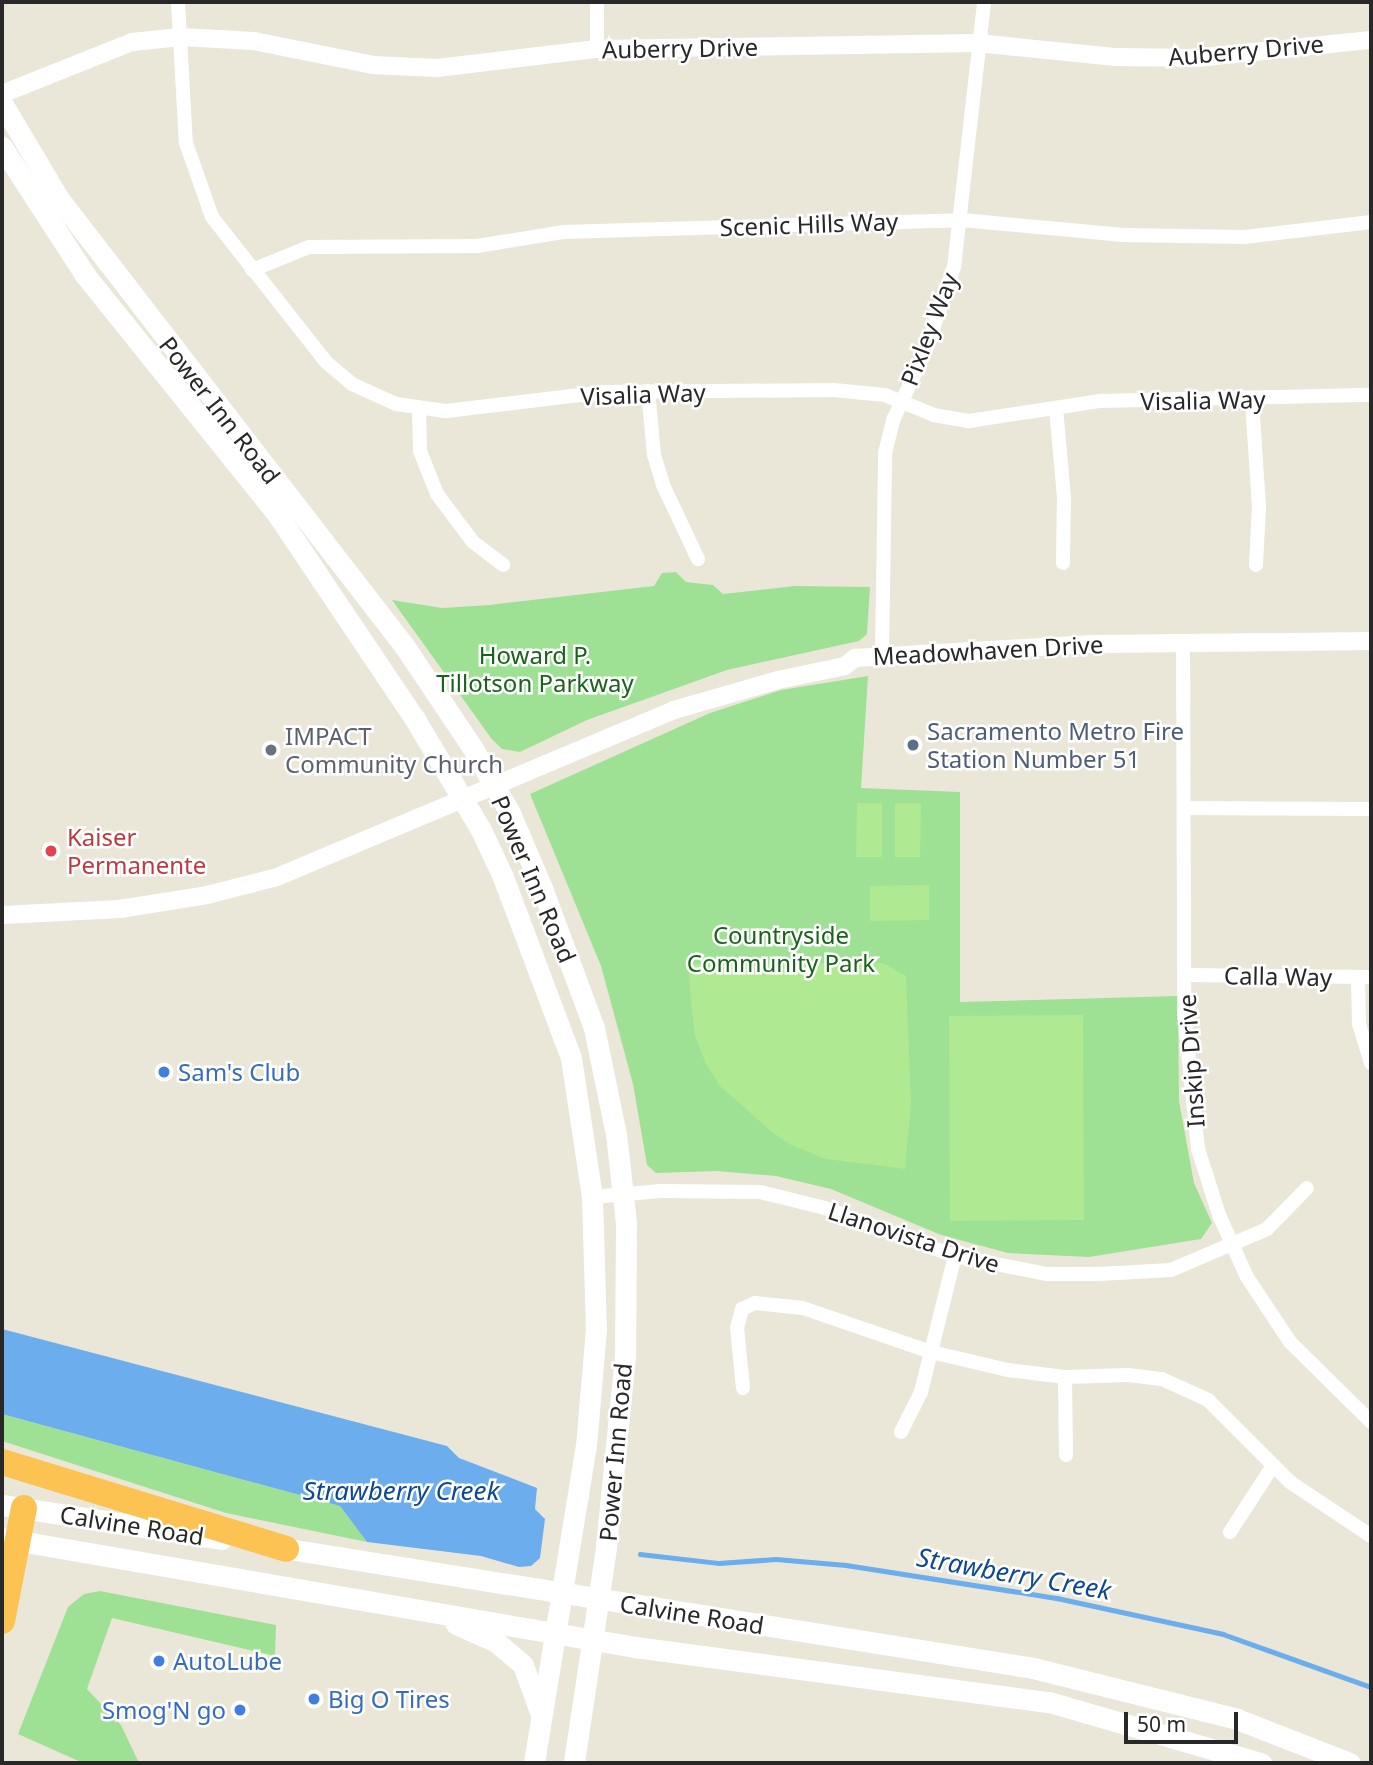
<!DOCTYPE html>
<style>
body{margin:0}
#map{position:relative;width:1373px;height:1765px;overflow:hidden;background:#eae7d9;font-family:"Noto Sans",sans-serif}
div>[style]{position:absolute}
.green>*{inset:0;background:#9ee195}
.pitch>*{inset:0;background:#afe991}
.water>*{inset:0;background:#6baded}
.stream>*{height:4.5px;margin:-2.25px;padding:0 2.25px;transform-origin:2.25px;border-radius:2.25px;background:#6baded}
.minor>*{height:14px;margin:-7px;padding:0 7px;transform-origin:7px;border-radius:7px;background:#fff}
.tertiary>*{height:18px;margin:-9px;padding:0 9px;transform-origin:9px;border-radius:9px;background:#fff}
.secondary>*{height:21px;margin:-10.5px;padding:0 10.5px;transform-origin:10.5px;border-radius:10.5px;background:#fff}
.motorway>*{height:26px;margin:-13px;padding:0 13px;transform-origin:13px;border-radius:13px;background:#fcc252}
.dots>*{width:19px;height:19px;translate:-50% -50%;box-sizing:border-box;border:4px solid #fff;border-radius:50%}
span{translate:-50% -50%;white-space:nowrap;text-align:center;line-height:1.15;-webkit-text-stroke:5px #fff;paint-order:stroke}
.street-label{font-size:24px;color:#282828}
.park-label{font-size:24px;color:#1a631b}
.service-label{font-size:24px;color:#4e5e75}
.left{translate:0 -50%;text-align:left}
.worship-label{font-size:24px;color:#5b616d}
.health-label{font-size:24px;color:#be3a42}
.shop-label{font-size:24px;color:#366cbe}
.right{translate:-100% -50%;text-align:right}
.water-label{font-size:26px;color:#0e4895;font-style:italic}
.frame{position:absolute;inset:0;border:4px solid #282828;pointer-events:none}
.scale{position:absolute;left:1124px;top:1712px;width:114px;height:32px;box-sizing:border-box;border:4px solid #282828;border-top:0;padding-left:9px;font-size:21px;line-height:24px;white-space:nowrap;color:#282828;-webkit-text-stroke:5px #fff;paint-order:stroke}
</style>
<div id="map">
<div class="green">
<div style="clip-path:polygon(676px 572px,686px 582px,713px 585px,723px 594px,795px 586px,870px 587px,867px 634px,859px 641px,727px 670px,587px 720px,520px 752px,502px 749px,491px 738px,392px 600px,442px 608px,489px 605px,654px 586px,662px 573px)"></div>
<div style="clip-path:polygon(868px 676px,861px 788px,960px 792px,960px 1002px,1178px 996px,1179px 1101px,1194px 1183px,1212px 1223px,1201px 1239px,1089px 1257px,1008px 1253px,941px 1235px,831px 1189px,776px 1176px,716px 1171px,656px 1173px,647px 1165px,633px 1084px,601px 966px,530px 794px,710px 713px,781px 690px)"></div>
<div style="clip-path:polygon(2px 1414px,340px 1506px,367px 1542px,226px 1513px,2px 1441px)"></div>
<div style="clip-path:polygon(100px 1591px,276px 1625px,275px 1656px,112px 1618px,87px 1689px,121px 1725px,139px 1763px,83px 1763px,18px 1734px,68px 1607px,84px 1594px)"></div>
</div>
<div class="pitch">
<div style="clip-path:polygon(857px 803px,882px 803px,882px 857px,856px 857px)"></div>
<div style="clip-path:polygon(895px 803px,921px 803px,920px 857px,895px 857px)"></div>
<div style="clip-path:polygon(929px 885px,929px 920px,870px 921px,870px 886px)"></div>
<div style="clip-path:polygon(883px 963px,906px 976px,911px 1104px,905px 1169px,826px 1159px,791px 1145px,772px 1132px,720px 1086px,706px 1064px,695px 1036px,691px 1002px,688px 964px)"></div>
<div style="clip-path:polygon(1083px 1015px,1084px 1220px,950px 1221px,949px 1016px)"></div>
</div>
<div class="water">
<div style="clip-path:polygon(2px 1329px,447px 1446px,459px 1458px,537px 1488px,535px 1509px,545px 1519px,540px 1558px,531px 1566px,519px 1567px,481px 1556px,367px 1542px,340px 1506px,2px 1414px)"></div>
</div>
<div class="stream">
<div style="left:640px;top:1554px;width:80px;rotate:6.5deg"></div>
<div style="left:719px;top:1563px;width:57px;rotate:-4deg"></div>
<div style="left:776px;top:1559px;width:70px;rotate:4.9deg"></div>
<div style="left:846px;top:1565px;width:214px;rotate:8.9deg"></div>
<div style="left:1057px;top:1598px;width:170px;rotate:12.2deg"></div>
<div style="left:1223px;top:1634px;width:157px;rotate:19.7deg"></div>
</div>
<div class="minor">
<div style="left:178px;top:2px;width:141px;rotate:86.8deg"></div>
<div style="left:186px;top:143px;width:78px;rotate:70.6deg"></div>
<div style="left:212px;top:217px;width:184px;rotate:51.8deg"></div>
<div style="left:326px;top:362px;width:34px;rotate:40deg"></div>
<div style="left:352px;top:384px;width:48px;rotate:24.4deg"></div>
<div style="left:396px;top:404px;width:50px;rotate:8deg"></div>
<div style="left:446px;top:411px;width:160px;rotate:-6.8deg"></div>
<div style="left:605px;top:392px;width:229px;rotate:-0.5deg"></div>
<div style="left:834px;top:390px;width:51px;rotate:5.6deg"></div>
<div style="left:885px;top:395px;width:53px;rotate:22.2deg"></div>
<div style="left:934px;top:415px;width:36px;rotate:10deg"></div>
<div style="left:969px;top:421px;width:133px;rotate:-8.7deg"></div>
<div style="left:1100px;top:401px;width:271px;rotate:-1.3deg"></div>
<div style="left:597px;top:2px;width:47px;rotate:90deg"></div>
<div style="left:252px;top:270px;width:61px;rotate:-22deg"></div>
<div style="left:309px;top:247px;width:168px;rotate:-0.3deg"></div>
<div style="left:477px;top:246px;width:87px;rotate:-9.2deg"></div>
<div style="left:563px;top:232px;width:399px;rotate:-1.7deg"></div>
<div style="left:962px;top:220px;width:162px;rotate:5.3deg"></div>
<div style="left:1123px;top:235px;width:121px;rotate:0.9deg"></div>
<div style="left:1244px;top:237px;width:128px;rotate:-6.7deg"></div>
<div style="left:648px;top:391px;width:64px;rotate:84.6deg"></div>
<div style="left:654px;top:455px;width:31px;rotate:73deg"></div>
<div style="left:663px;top:485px;width:82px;rotate:64.7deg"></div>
<div style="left:1252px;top:401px;width:106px;rotate:86.2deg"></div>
<div style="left:1259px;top:507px;width:58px;rotate:93deg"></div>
<div style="left:1056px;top:408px;width:89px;rotate:84.9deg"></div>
<div style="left:1064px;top:497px;width:66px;rotate:90.9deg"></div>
<div style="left:419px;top:409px;width:42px;rotate:88.6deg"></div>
<div style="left:420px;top:451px;width:46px;rotate:68.4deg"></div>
<div style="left:437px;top:494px;width:60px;rotate:53.1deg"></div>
<div style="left:473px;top:542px;width:38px;rotate:37deg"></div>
<div style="left:1183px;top:644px;width:369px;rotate:89.8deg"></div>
<div style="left:1184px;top:1013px;width:137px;rotate:84.1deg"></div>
<div style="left:1198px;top:1149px;width:69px;rotate:72.3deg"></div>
<div style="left:1219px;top:1215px;width:68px;rotate:65.7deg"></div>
<div style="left:1247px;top:1277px;width:78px;rotate:56.5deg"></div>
<div style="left:1290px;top:1342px;width:114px;rotate:44.6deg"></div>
<div style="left:882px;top:654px;width:201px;rotate:-89.1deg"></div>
<div style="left:885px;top:453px;width:36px;rotate:-76deg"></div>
<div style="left:894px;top:418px;width:75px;rotate:-64.8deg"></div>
<div style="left:926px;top:350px;width:88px;rotate:-71.4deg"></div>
<div style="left:954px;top:267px;width:267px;rotate:-83.5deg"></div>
<div style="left:1187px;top:808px;width:184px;rotate:0.3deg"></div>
<div style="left:1185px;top:975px;width:186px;rotate:0.6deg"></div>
<div style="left:1358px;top:977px;width:47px;rotate:88.8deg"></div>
<div style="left:1359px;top:1024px;width:41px;rotate:72.9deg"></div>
<div style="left:592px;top:1197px;width:69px;rotate:-5deg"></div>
<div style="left:661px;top:1191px;width:99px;rotate:0.6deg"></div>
<div style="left:760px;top:1192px;width:67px;rotate:13.8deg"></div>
<div style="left:825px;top:1208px;width:139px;rotate:20.3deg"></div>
<div style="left:955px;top:1256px;width:94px;rotate:11.1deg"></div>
<div style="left:1047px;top:1274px;width:52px"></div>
<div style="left:1099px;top:1274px;width:72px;rotate:-3.2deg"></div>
<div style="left:1171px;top:1270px;width:104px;rotate:-23.1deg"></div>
<div style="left:1267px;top:1229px;width:57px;rotate:-45.7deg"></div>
<div style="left:1065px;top:1377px;width:78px;rotate:89.3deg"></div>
<div style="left:743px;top:1388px;width:60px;rotate:-95.7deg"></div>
<div style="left:737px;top:1328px;width:20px;rotate:-75deg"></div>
<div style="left:742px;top:1309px;width:14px;rotate:-25deg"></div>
<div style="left:755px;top:1303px;width:48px;rotate:5.9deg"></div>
<div style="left:803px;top:1308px;width:135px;rotate:19deg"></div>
<div style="left:931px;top:1352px;width:79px;rotate:13.2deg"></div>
<div style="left:1008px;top:1370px;width:57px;rotate:7deg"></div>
<div style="left:1065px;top:1377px;width:63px;rotate:-1.8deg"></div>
<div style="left:1128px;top:1375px;width:34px;rotate:7deg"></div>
<div style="left:1162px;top:1379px;width:51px;rotate:24.5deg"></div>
<div style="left:1208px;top:1400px;width:116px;rotate:45deg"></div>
<div style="left:1290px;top:1482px;width:97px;rotate:33.7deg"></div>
<div style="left:901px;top:1432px;width:45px;rotate:-63.4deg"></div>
<div style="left:921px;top:1392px;width:140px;rotate:-76deg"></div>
<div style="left:1230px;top:1532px;width:77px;rotate:-57.1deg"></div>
</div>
<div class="tertiary">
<div style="left:2px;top:94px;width:140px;rotate:-21.8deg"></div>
<div style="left:132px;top:42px;width:49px;rotate:-5.8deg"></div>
<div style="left:181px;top:37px;width:73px;rotate:3.1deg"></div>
<div style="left:254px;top:41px;width:121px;rotate:11.4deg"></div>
<div style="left:373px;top:65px;width:64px;rotate:2.7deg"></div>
<div style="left:437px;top:68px;width:161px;rotate:-6.8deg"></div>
<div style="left:597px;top:49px;width:380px;rotate:-0.9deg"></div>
<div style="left:977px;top:43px;width:140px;rotate:5.8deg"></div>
<div style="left:1116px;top:57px;width:80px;rotate:0.7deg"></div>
<div style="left:1196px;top:58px;width:176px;rotate:-5.9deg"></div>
<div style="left:2px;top:915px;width:118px;rotate:-2.9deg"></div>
<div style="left:120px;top:909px;width:88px;rotate:-9.1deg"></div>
<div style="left:207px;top:895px;width:72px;rotate:-14.4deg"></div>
<div style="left:277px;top:877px;width:431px;rotate:-22.8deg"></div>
<div style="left:674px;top:710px;width:108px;rotate:-16.1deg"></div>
<div style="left:778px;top:680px;width:68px;rotate:-11.8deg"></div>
<div style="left:845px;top:666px;width:13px;rotate:-39deg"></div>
<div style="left:855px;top:658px;width:238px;rotate:-3.4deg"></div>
<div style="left:1093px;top:644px;width:278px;rotate:-0.6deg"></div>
</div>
<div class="secondary">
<div style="left:2px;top:103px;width:112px;rotate:59.3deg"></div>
<div style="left:59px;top:199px;width:566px;rotate:52.32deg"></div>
<div style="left:405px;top:647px;width:120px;rotate:56.2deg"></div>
<div style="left:472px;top:747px;width:76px;rotate:60.1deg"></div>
<div style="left:510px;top:813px;width:82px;rotate:66.9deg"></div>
<div style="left:542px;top:888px;width:149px;rotate:69.6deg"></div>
<div style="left:594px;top:1028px;width:108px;rotate:78.3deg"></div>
<div style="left:616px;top:1134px;width:90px;rotate:83.6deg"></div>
<div style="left:626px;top:1223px;width:133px;rotate:90.4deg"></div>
<div style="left:625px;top:1356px;width:193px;rotate:95.7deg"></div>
<div style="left:606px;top:1548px;width:217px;rotate:98.5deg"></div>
<div style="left:2px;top:147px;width:153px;rotate:57deg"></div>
<div style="left:85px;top:275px;width:303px;rotate:51.2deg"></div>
<div style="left:275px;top:511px;width:247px;rotate:56.1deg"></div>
<div style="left:413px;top:716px;width:133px;rotate:59.2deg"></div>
<div style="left:481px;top:830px;width:52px;rotate:64.9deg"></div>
<div style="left:503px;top:877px;width:193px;rotate:69.4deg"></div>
<div style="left:571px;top:1058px;width:141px;rotate:81.4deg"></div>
<div style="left:592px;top:1197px;width:132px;rotate:88.3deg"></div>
<div style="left:596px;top:1329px;width:116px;rotate:94.9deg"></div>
<div style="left:586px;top:1445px;width:322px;rotate:99.3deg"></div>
<div style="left:2px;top:1505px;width:222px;rotate:8.8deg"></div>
<div style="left:2px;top:1538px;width:642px;rotate:9.77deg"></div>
<div style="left:635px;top:1647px;width:418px;rotate:7.6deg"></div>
<div style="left:1049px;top:1702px;width:221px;rotate:16.1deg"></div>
<div style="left:270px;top:1546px;width:773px;rotate:9.08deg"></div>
<div style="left:1033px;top:1668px;width:210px;rotate:14deg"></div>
<div style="left:1237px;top:1719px;width:121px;rotate:21.3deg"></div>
<div style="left:456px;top:1624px;width:44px;rotate:24.2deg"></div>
<div style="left:496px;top:1642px;width:35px;rotate:40deg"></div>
<div style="left:523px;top:1665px;width:50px;rotate:70.1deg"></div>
</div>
<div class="motorway">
<div style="left:2px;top:1462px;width:297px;rotate:17deg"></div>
<div style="left:2px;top:1621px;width:115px;rotate:-79deg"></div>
</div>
<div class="dots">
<div style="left:913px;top:745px;background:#5c6f8a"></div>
<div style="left:271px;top:750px;background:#6b7280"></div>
<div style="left:51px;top:851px;background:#e0444e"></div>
<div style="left:164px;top:1072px;background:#3f7fe0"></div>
<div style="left:159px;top:1661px;background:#3f7fe0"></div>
<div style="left:314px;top:1699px;background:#3f7fe0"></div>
<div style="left:240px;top:1710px;background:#3f7fe0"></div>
</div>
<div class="street-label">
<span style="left:680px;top:48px;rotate:-1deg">Auberry Drive</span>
<span style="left:1246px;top:50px;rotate:-5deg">Auberry Drive</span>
<span style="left:809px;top:224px;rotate:-2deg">Scenic Hills Way</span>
<span style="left:929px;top:329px;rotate:-69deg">Pixley Way</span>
<span style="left:643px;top:394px;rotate:-2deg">Visalia Way</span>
<span style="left:1203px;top:400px;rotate:-1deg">Visalia Way</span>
<span style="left:220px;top:410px;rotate:52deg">Power Inn Road</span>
<span style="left:988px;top:650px;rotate:-3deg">Meadowhaven Drive</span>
<span style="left:534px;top:879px;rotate:67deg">Power Inn Road</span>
<span style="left:1278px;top:976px;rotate:1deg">Calla Way</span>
<span style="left:1191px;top:1061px;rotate:-94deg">Inskip Drive</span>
<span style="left:914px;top:1237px;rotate:18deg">Llanovista Drive</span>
<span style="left:615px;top:1452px;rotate:-85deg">Power Inn Road</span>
<span style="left:132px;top:1525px;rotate:9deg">Calvine Road</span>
<span style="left:692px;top:1614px;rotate:9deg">Calvine Road</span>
</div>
<div class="park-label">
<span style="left:535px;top:669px">Howard P.<br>Tillotson Parkway</span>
<span style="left:781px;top:949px">Countryside<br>Community Park</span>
</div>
<div class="service-label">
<span class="left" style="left:927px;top:745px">Sacramento Metro Fire<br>Station Number 51</span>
</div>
<div class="worship-label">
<span class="left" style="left:285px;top:750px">IMPACT<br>Community Church</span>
</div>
<div class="health-label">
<span class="left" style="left:67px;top:851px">Kaiser<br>Permanente</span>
</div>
<div class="shop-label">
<span class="left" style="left:178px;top:1072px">Sam's Club</span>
<span class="left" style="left:173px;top:1661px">AutoLube</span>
<span class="left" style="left:328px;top:1699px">Big O Tires</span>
<span class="right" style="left:226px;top:1710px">Smog'N go</span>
</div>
<div class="water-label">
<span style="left:401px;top:1491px">Strawberry Creek</span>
<span style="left:1014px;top:1574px;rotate:10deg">Strawberry Creek</span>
</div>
<div class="frame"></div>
<div class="scale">50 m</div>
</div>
